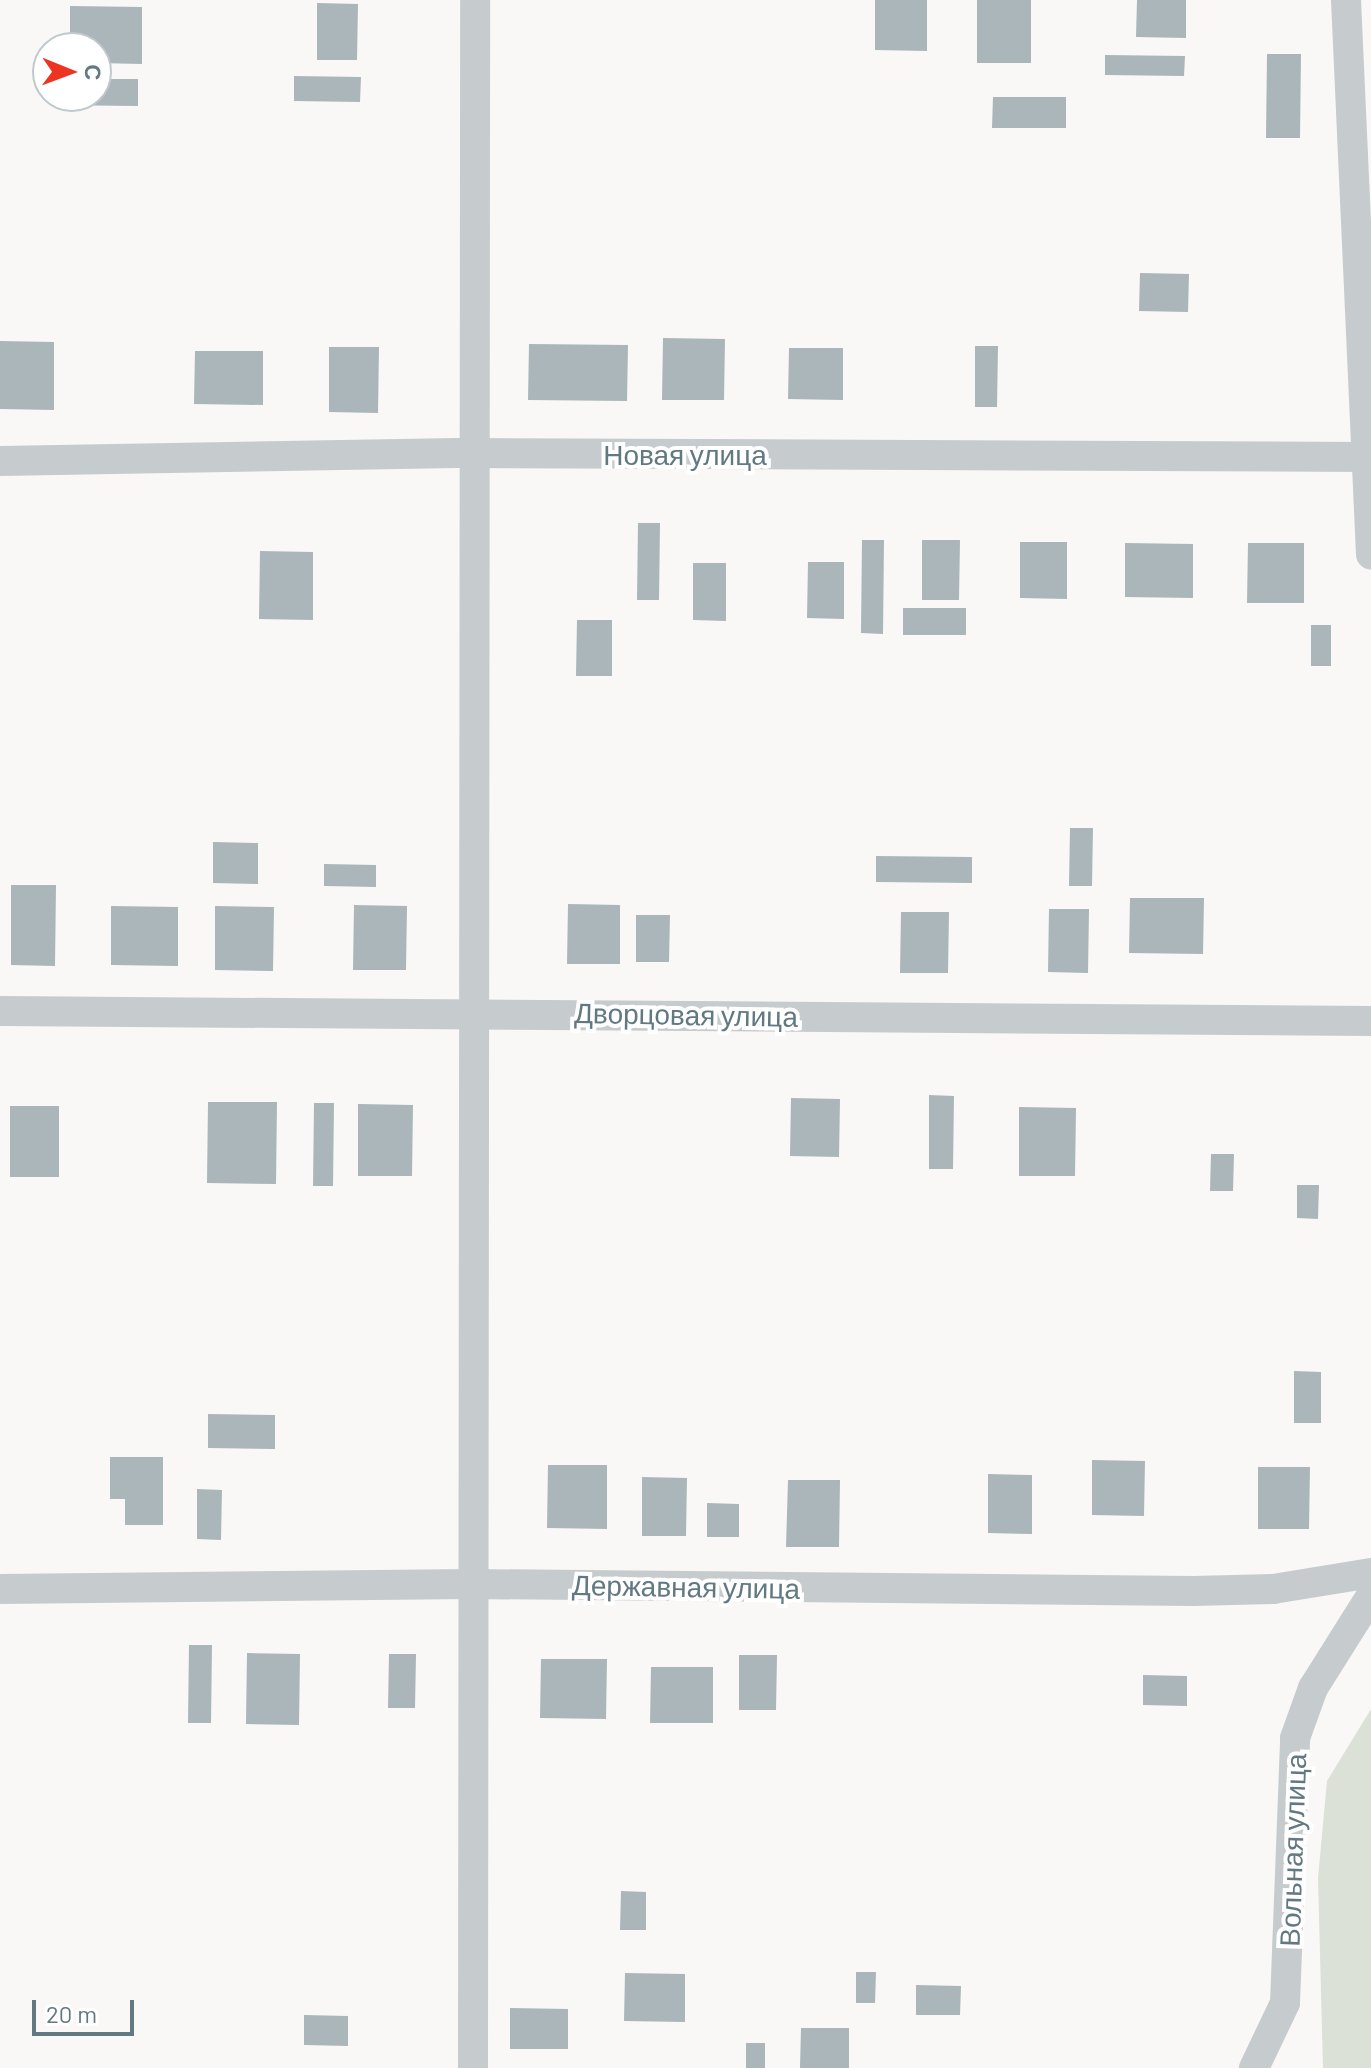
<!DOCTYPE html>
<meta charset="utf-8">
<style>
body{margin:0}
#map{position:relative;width:1371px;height:2068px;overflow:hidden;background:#f9f8f6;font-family:Barlow,sans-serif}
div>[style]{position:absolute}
.green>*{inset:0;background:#dbe1d6}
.building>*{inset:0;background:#aab6b9}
.minor>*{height:30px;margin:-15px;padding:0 15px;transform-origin:15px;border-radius:15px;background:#c6cbcd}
span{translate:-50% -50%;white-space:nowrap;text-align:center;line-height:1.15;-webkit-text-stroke:8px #fff;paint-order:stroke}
.street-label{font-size:28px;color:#627982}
.north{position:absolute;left:32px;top:32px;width:80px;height:80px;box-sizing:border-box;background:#fff;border:2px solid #c0c9cd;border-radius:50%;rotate:91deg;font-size:22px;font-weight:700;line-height:32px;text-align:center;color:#627982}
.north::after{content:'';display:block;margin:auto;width:28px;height:36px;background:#ed3421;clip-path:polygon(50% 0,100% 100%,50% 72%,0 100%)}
.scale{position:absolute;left:32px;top:2000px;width:102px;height:36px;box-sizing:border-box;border:4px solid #627982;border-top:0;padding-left:10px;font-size:24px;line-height:28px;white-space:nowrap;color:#627982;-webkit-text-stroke:6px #fff;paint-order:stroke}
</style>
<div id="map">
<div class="green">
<div style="clip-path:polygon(1371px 1709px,1371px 2068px,1323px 2068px,1318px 1878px,1327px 1781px)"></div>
</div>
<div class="building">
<div style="clip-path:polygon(875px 0,927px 0,927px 51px,875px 50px)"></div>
<div style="clip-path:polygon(977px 0,1031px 0,1031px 63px,977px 63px)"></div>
<div style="clip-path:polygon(1137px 0,1186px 0,1186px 38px,1136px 37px)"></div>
<div style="clip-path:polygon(317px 3px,358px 4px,357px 60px,317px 60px)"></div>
<div style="clip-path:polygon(70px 6px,142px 7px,142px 64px,96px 63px,96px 48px,70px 48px)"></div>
<div style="clip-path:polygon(1267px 54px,1301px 54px,1300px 138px,1266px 138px)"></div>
<div style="clip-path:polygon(1105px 55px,1185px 56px,1184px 76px,1105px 75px)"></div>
<div style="clip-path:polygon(294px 76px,361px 77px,360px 102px,294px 101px)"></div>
<div style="clip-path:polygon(96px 79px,138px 79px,138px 106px,49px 105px,49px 96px,96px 96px)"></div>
<div style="clip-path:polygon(993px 97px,1066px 97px,1066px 128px,992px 128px)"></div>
<div style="clip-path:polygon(1140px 273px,1189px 274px,1188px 312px,1139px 311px)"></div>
<div style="clip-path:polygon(663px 338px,725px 339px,724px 400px,662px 400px)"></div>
<div style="clip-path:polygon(0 341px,54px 342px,54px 410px,0 409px)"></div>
<div style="clip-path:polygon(529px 344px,628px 345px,627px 401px,528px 400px)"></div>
<div style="clip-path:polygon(975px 346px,998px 346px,997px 407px,975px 407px)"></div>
<div style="clip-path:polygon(329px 347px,379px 347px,378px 413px,329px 412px)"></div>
<div style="clip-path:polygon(789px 348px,843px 348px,843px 400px,788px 399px)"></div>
<div style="clip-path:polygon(195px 351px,263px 351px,263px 405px,194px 404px)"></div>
<div style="clip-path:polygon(638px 523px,660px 523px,659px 600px,637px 600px)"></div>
<div style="clip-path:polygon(862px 540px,884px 540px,883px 634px,861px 633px)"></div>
<div style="clip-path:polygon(922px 540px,960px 540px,959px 600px,922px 600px)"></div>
<div style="clip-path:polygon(1020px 542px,1067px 542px,1067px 599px,1020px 598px)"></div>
<div style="clip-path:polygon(1125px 543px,1193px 544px,1193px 598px,1125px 597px)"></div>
<div style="clip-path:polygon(1248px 543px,1304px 543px,1304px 603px,1247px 603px)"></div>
<div style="clip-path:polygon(260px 551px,313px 552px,313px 620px,259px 619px)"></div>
<div style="clip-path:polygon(808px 562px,844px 562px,844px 619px,807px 618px)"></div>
<div style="clip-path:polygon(693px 563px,726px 563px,726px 621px,693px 620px)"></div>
<div style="clip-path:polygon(903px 608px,966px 608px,966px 635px,903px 635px)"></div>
<div style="clip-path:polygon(577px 620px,612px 620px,612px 676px,576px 676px)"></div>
<div style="clip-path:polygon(1311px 625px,1331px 625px,1331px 666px,1311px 666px)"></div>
<div style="clip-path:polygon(1070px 828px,1093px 828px,1092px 886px,1069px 886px)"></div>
<div style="clip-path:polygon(213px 842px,258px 843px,258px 884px,213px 883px)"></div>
<div style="clip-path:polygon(876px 856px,972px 857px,972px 883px,876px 882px)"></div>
<div style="clip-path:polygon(324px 864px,376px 865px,376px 887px,324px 886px)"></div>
<div style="clip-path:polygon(11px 885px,56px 885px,55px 966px,11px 965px)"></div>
<div style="clip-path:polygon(1130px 898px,1204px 898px,1203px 954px,1129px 953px)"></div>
<div style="clip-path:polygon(568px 904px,620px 905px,620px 964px,567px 964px)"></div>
<div style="clip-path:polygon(354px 905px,407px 906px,406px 970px,353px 970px)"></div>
<div style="clip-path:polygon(111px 906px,178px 907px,178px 966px,111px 965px)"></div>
<div style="clip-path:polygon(215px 906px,274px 907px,273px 971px,215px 970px)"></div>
<div style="clip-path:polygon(1049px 909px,1089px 909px,1088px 973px,1048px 972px)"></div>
<div style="clip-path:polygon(901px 912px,949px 912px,948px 973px,900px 973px)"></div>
<div style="clip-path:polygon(636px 915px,670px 915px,669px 962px,636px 962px)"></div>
<div style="clip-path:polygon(929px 1095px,954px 1096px,953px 1169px,929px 1169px)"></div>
<div style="clip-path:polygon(791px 1098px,840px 1099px,839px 1157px,790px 1156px)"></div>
<div style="clip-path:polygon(208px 1102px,277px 1102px,276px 1184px,207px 1183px)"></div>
<div style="clip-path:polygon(314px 1103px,334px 1103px,333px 1186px,313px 1186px)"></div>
<div style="clip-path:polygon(358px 1104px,413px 1105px,412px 1176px,358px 1176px)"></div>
<div style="clip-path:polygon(10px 1106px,59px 1106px,59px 1177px,10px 1177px)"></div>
<div style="clip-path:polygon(1019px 1107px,1076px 1108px,1075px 1176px,1019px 1176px)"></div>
<div style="clip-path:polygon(1211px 1154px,1234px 1154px,1233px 1191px,1210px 1191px)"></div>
<div style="clip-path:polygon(1297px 1185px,1319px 1185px,1318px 1219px,1297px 1218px)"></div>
<div style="clip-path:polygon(1294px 1371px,1321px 1372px,1321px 1423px,1294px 1423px)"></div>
<div style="clip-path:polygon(208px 1414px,275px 1415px,275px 1449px,208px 1448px)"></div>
<div style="clip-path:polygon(110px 1457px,163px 1457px,163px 1525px,125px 1525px,125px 1499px,110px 1499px)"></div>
<div style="clip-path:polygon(1092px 1460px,1145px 1461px,1144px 1516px,1092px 1515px)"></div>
<div style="clip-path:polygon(548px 1465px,607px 1465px,607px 1529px,547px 1528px)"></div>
<div style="clip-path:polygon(1258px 1467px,1310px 1467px,1309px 1529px,1258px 1529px)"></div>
<div style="clip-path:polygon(988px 1474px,1032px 1475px,1032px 1534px,988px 1533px)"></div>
<div style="clip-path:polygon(642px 1477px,687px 1478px,686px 1536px,642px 1536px)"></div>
<div style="clip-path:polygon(788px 1480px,840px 1480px,839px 1547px,786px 1547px)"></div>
<div style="clip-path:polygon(197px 1489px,222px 1490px,221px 1540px,197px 1539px)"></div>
<div style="clip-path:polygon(707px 1503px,739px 1504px,739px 1537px,707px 1537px)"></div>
<div style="clip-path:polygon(189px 1645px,212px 1645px,211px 1723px,188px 1723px)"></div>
<div style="clip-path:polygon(247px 1653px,300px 1654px,299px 1725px,246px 1724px)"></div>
<div style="clip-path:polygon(389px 1654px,416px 1654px,415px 1708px,388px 1708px)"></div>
<div style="clip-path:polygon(739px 1655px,777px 1655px,776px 1710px,739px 1710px)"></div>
<div style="clip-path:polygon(541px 1659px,607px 1659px,606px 1719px,540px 1718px)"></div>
<div style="clip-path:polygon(651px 1667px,713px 1667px,713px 1723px,650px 1723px)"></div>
<div style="clip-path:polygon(1143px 1675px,1187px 1676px,1187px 1706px,1143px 1705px)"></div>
<div style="clip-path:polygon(621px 1891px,646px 1892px,646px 1930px,620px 1930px)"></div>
<div style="clip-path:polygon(856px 1972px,876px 1972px,875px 2003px,856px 2003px)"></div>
<div style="clip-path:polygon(625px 1973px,685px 1974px,685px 2022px,624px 2021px)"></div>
<div style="clip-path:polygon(916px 1985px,961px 1986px,960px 2015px,916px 2015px)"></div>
<div style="clip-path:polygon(510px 2008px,568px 2009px,568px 2049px,510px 2049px)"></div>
<div style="clip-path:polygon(304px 2015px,348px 2016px,348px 2046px,304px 2045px)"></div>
<div style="clip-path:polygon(801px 2028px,849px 2028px,849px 2068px,800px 2068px)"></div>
<div style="clip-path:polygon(746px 2043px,765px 2043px,765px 2068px,746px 2068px)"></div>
</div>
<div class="minor">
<div style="left:1346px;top:0;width:555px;rotate:87.42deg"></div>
<div style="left:0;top:461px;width:471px;rotate:-1deg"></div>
<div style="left:471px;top:453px;width:900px;rotate:0.25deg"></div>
<div style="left:0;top:1011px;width:1371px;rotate:0.42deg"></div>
<div style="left:0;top:1589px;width:471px;rotate:-0.6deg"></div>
<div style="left:471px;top:1584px;width:722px;rotate:0.56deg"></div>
<div style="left:1193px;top:1591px;width:80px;rotate:-1.4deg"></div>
<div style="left:1273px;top:1589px;width:99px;rotate:-9.3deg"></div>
<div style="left:473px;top:2068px;width:2068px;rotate:-89.94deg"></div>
<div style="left:1254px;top:2068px;width:72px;rotate:-64.5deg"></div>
<div style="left:1285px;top:2003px;width:265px;rotate:-87.8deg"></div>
<div style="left:1295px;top:1738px;width:53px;rotate:-70.2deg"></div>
<div style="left:1313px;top:1688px;width:109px;rotate:-57.8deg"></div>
</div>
<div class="street-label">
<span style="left:685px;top:454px">Новая улица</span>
<span style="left:686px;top:1014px;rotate:1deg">Дворцовая улица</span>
<span style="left:686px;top:1586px;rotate:1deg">Державная улица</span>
<span style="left:1292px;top:1850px;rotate:-88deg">Вольная улица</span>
</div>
<div class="north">С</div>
<div class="scale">20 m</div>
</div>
